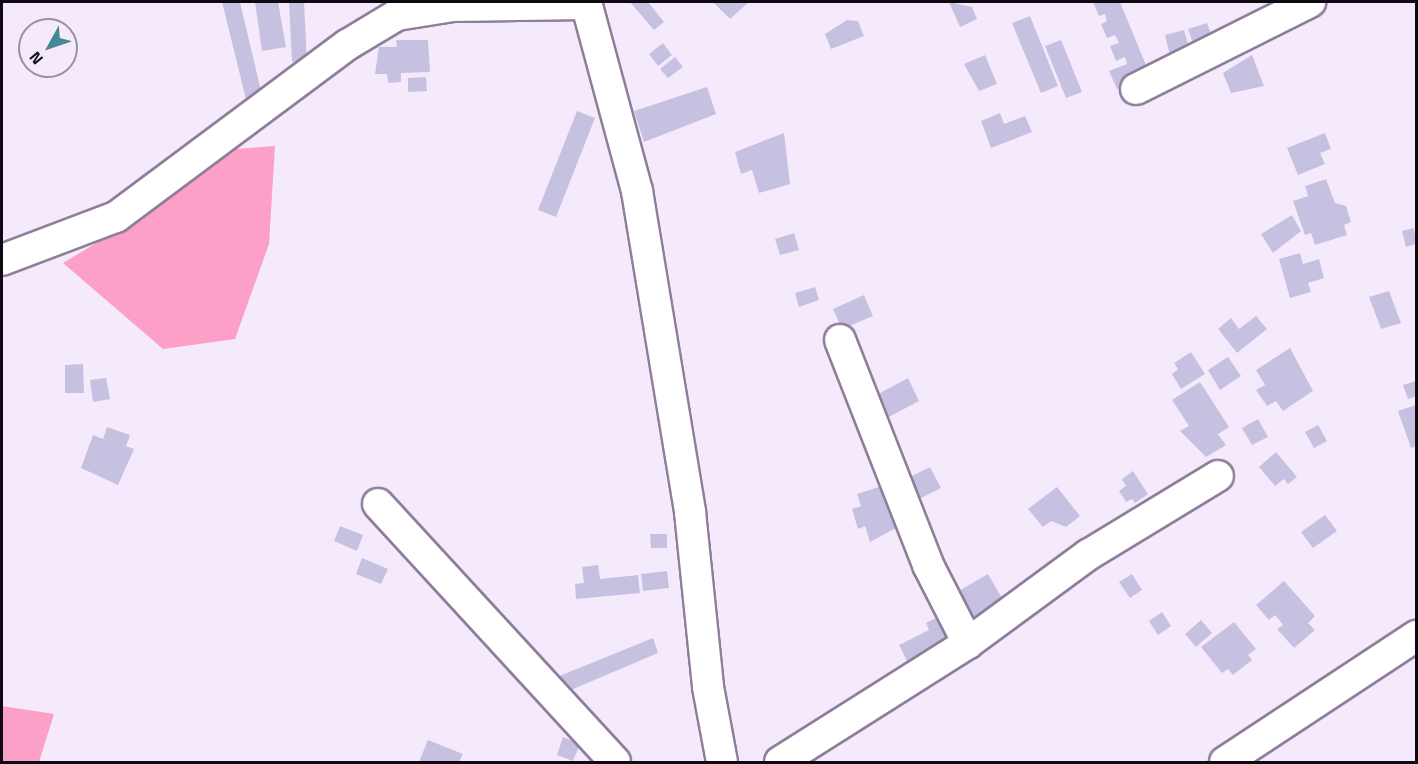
<!DOCTYPE html>
<style>
body{margin:0}
#map{position:relative;width:1418px;height:764px;overflow:hidden;background:#f5eafc;font-family:"Titillium Web",sans-serif}
div>[style]{position:absolute}
.forest>*{inset:0;background:#fca0c8}
.building>*{inset:0;background:#c7c1e1}
.roads{filter:drop-shadow(2px 0 #8f7e9a) drop-shadow(-2px 0 #8f7e9a) drop-shadow(0 2px #8f7e9a) drop-shadow(0 -2px #8f7e9a)}
.minor>*{height:30px;margin:-15px;padding:0 15px;transform-origin:15px;border-radius:15px;background:#fff}
span{translate:-50% -50%;white-space:nowrap;text-align:center;line-height:1.15;-webkit-text-stroke:4.5px #f5eafc;paint-order:stroke}
.frame{position:absolute;inset:0;border:3px solid #0f0913;pointer-events:none}
.north{position:absolute;left:18px;top:18px;width:60px;height:60px;box-sizing:border-box;background:#f5eafc;border:2px solid #99909f;border-radius:50%;rotate:230deg;font-size:16px;font-weight:700;line-height:24px;text-align:center;color:#0f0913}
.north::after{content:'';display:block;margin:auto;width:21px;height:27px;background:#458997;clip-path:polygon(50% 0,100% 100%,50% 72%,0 100%)}
</style>
<div id="map">
<div class="forest">
<div style="clip-path:polygon(275px 146px,269px 244px,235px 339px,163px 349px,63px 263px,153px 209px,236px 149px)"></div>
<div style="clip-path:polygon(2px 706px,54px 714px,39px 762px,2px 762px)"></div>
</div>
<div class="building">
<div style="clip-path:polygon(222px 2px,240px 2px,262px 95px,246px 99px)"></div>
<div style="clip-path:polygon(255px 2px,278px 2px,286px 47px,262px 51px)"></div>
<div style="clip-path:polygon(289px 2px,304px 2px,307px 61px,292px 62px)"></div>
<div style="clip-path:polygon(630px 2px,648px 2px,664px 22px,654px 30px)"></div>
<div style="clip-path:polygon(713px 2px,749px 2px,730px 19px)"></div>
<div style="clip-path:polygon(949px 2px,972px 7px,977px 19px,960px 27px)"></div>
<div style="clip-path:polygon(1093px 2px,1120px 2px,1150px 75px,1117px 89px,1109px 71px,1127px 64px,1125px 57px,1116px 61px,1110px 46px,1119px 43px,1115px 35px,1107px 38px,1101px 24px,1107px 21px,1105px 14px,1099px 16px)"></div>
<div style="clip-path:polygon(1030px 16px,1058px 86px,1041px 93px,1012px 23px)"></div>
<div style="clip-path:polygon(847px 20px,858px 21px,864px 36px,831px 49px,825px 34px)"></div>
<div style="clip-path:polygon(1207px 23px,1213px 40px,1194px 46px,1188px 29px)"></div>
<div style="clip-path:polygon(1184px 30px,1190px 51px,1170px 56px,1165px 35px)"></div>
<div style="clip-path:polygon(396px 40px,428px 40px,430px 72px,401px 73px,401px 82px,388px 83px,387px 74px,375px 74px,379px 47px,397px 47px)"></div>
<div style="clip-path:polygon(1061px 40px,1082px 92px,1066px 98px,1045px 46px)"></div>
<div style="clip-path:polygon(663px 43px,672px 55px,658px 66px,649px 54px)"></div>
<div style="clip-path:polygon(985px 55px,997px 84px,979px 91px,964px 64px)"></div>
<div style="clip-path:polygon(1252px 55px,1264px 86px,1231px 93px,1223px 73px)"></div>
<div style="clip-path:polygon(675px 57px,683px 67px,668px 78px,660px 69px)"></div>
<div style="clip-path:polygon(426px 77px,427px 91px,408px 92px,408px 78px)"></div>
<div style="clip-path:polygon(707px 87px,716px 114px,644px 142px,634px 111px)"></div>
<div style="clip-path:polygon(577px 111px,595px 118px,556px 217px,538px 210px)"></div>
<div style="clip-path:polygon(1000px 113px,1004px 124px,1025px 116px,1032px 132px,991px 148px,981px 121px)"></div>
<div style="clip-path:polygon(784px 133px,790px 184px,759px 193px,752px 170px,741px 174px,735px 152px)"></div>
<div style="clip-path:polygon(1325px 133px,1331px 149px,1320px 153px,1325px 164px,1298px 175px,1287px 148px)"></div>
<div style="clip-path:polygon(1326px 179px,1335px 203px,1346px 206px,1351px 222px,1344px 225px,1347px 235px,1315px 245px,1311px 233px,1305px 235px,1293px 201px,1308px 196px,1305px 186px)"></div>
<div style="clip-path:polygon(1292px 215px,1301px 231px,1273px 253px,1261px 234px)"></div>
<div style="clip-path:polygon(1414px 228px,1416px 244px,1406px 247px,1402px 231px)"></div>
<div style="clip-path:polygon(794px 233px,799px 250px,780px 255px,775px 239px)"></div>
<div style="clip-path:polygon(1300px 253px,1303px 264px,1319px 259px,1324px 278px,1308px 283px,1311px 292px,1290px 298px,1279px 259px)"></div>
<div style="clip-path:polygon(815px 287px,819px 300px,799px 307px,795px 293px)"></div>
<div style="clip-path:polygon(1389px 291px,1401px 323px,1381px 329px,1369px 297px)"></div>
<div style="clip-path:polygon(864px 295px,873px 316px,842px 329px,833px 309px)"></div>
<div style="clip-path:polygon(1256px 316px,1267px 329px,1237px 353px,1218px 329px,1231px 318px,1239px 329px)"></div>
<div style="clip-path:polygon(1290px 348px,1313px 391px,1283px 411px,1276px 401px,1267px 406px,1256px 390px,1265px 385px,1256px 370px)"></div>
<div style="clip-path:polygon(1191px 352px,1205px 374px,1181px 389px,1172px 374px,1178px 369px,1174px 363px)"></div>
<div style="clip-path:polygon(1228px 357px,1241px 376px,1220px 390px,1208px 370px)"></div>
<div style="clip-path:polygon(83px 364px,84px 393px,65px 393px,65px 365px)"></div>
<div style="clip-path:polygon(106px 378px,110px 399px,93px 402px,90px 380px)"></div>
<div style="clip-path:polygon(908px 378px,919px 401px,883px 420px,871px 398px)"></div>
<div style="clip-path:polygon(1416px 381px,1416px 396px,1408px 399px,1403px 385px)"></div>
<div style="clip-path:polygon(1200px 382px,1229px 427px,1218px 434px,1226px 445px,1206px 457px,1180px 431px,1189px 426px,1172px 400px)"></div>
<div style="clip-path:polygon(1416px 405px,1416px 446px,1411px 448px,1398px 411px)"></div>
<div style="clip-path:polygon(1258px 419px,1268px 437px,1252px 445px,1242px 428px)"></div>
<div style="clip-path:polygon(1318px 425px,1327px 441px,1314px 448px,1305px 432px)"></div>
<div style="clip-path:polygon(107px 427px,130px 435px,126px 446px,134px 449px,118px 485px,81px 468px,93px 435px,103px 439px)"></div>
<div style="clip-path:polygon(1276px 452px,1297px 477px,1288px 484px,1284px 479px,1275px 486px,1259px 467px)"></div>
<div style="clip-path:polygon(930px 467px,941px 488px,911px 503px,900px 482px)"></div>
<div style="clip-path:polygon(1133px 471px,1148px 494px,1135px 503px,1132px 499px,1126px 502px,1119px 491px,1126px 486px,1122px 479px)"></div>
<div style="clip-path:polygon(882px 486px,896px 528px,870px 542px,865px 526px,858px 529px,852px 509px,861px 506px,857px 494px)"></div>
<div style="clip-path:polygon(1057px 487px,1080px 516px,1066px 527px,1051px 521px,1043px 527px,1028px 509px)"></div>
<div style="clip-path:polygon(1325px 515px,1337px 531px,1313px 548px,1301px 532px)"></div>
<div style="clip-path:polygon(340px 526px,363px 535px,357px 551px,334px 541px)"></div>
<div style="clip-path:polygon(650px 534px,667px 534px,667px 548px,651px 548px)"></div>
<div style="clip-path:polygon(362px 558px,388px 569px,381px 584px,356px 574px)"></div>
<div style="clip-path:polygon(598px 565px,600px 579px,638px 575px,640px 593px,576px 599px,575px 584px,584px 583px,582px 567px)"></div>
<div style="clip-path:polygon(667px 571px,669px 588px,643px 591px,641px 574px)"></div>
<div style="clip-path:polygon(988px 574px,1003px 600px,963px 623px,948px 597px)"></div>
<div style="clip-path:polygon(1132px 574px,1142px 590px,1130px 598px,1119px 582px)"></div>
<div style="clip-path:polygon(1284px 581px,1315px 616px,1308px 623px,1315px 630px,1294px 648px,1277px 629px,1283px 625px,1275px 615px,1269px 620px,1256px 605px)"></div>
<div style="clip-path:polygon(1162px 612px,1171px 626px,1158px 635px,1149px 621px)"></div>
<div style="clip-path:polygon(938px 617px,951px 644px,909px 665px,899px 645px,929px 630px,926px 623px)"></div>
<div style="clip-path:polygon(1201px 620px,1212px 633px,1196px 647px,1185px 634px)"></div>
<div style="clip-path:polygon(1234px 622px,1256px 649px,1248px 655px,1252px 660px,1233px 675px,1228px 669px,1222px 673px,1201px 647px)"></div>
<div style="clip-path:polygon(653px 638px,658px 653px,559px 695px,552px 679px)"></div>
<div style="clip-path:polygon(563px 737px,580px 744px,573px 761px,557px 755px)"></div>
<div style="clip-path:polygon(428px 740px,463px 754px,459px 762px,419px 762px)"></div>
</div>
<div class="roads">
<div class="minor">
<div style="left:586px;top:2px;width:196px;rotate:74.9deg"></div>
<div style="left:637px;top:191px;width:325px;rotate:80.6deg"></div>
<div style="left:690px;top:512px;width:176px;rotate:84.1deg"></div>
<div style="left:708px;top:687px;width:76px;rotate:79.4deg"></div>
<div style="left:1136px;top:89px;width:195px;rotate:-26.6deg"></div>
<div style="left:2px;top:260px;width:122px;rotate:-20.7deg"></div>
<div style="left:116px;top:217px;width:288px;rotate:-36.7deg"></div>
<div style="left:347px;top:45px;width:58px;rotate:-31deg"></div>
<div style="left:397px;top:15px;width:57px;rotate:-9.1deg"></div>
<div style="left:453px;top:6px;width:132px;rotate:-0.9deg"></div>
<div style="left:840px;top:340px;width:242px;rotate:68.6deg"></div>
<div style="left:928px;top:565px;width:88px;rotate:62.9deg"></div>
<div style="left:378px;top:504px;width:350px;rotate:47.4deg"></div>
<div style="left:780px;top:762px;width:222px;rotate:-32.3deg"></div>
<div style="left:968px;top:643px;width:149px;rotate:-36.3deg"></div>
<div style="left:1088px;top:555px;width:152px;rotate:-31.3deg"></div>
<div style="left:1225px;top:762px;width:229px;rotate:-33.4deg"></div>
</div>
</div>
<div class="frame"></div>
<div class="north">N</div>
</div>
